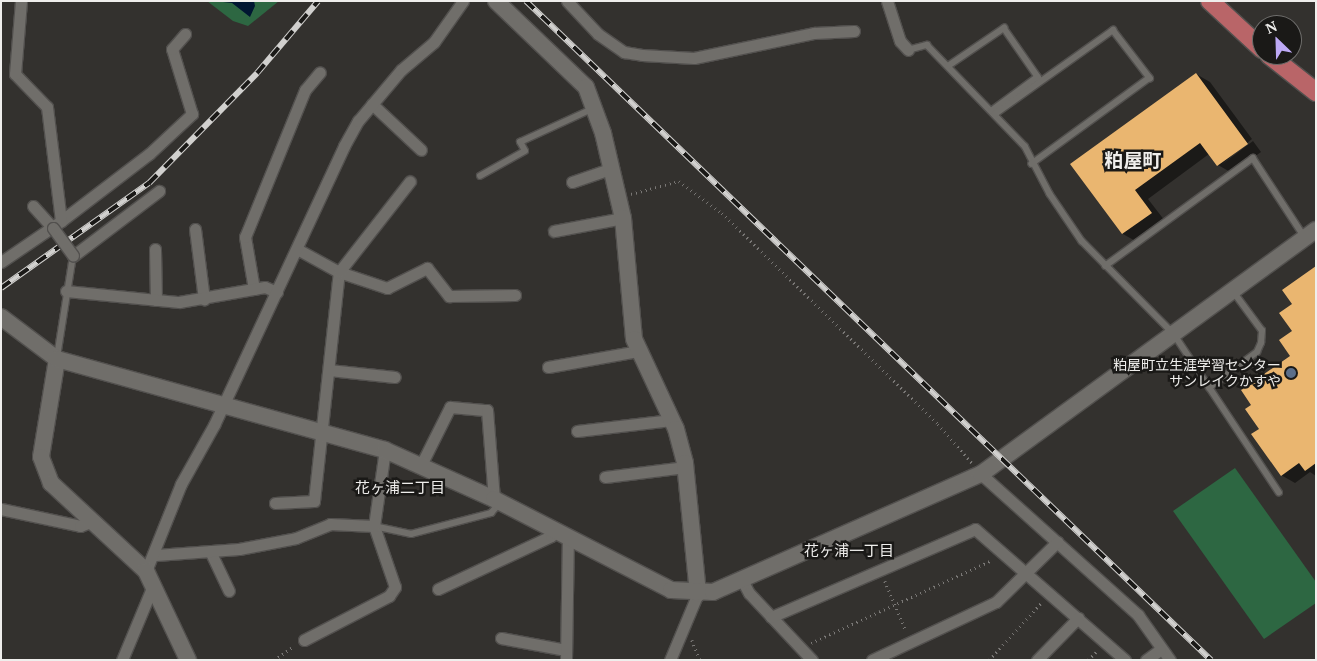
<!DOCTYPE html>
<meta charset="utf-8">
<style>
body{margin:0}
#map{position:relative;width:1317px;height:661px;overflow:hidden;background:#33312e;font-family:"PT Serif","Noto Sans JP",serif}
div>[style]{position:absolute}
.green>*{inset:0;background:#2d6742}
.water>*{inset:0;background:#001631}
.shadow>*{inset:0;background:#0007}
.building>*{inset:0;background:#eab670}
.path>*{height:2.5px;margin-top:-1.25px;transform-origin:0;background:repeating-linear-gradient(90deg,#7a7876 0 1px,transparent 0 5px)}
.roads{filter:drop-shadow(1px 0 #52504e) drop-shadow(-1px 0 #52504e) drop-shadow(0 1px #52504e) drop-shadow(0 -1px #52504e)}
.lane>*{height:5.5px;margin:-2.75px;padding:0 2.75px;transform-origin:2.75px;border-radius:2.75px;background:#706e6a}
.street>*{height:11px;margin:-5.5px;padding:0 5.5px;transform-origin:5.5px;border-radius:5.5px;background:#706e6a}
.secondary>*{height:16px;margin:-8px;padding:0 8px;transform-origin:8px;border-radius:8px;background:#706e6a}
.primary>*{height:18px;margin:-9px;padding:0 9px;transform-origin:9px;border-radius:9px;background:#b96568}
.rail>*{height:5.5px;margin-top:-2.75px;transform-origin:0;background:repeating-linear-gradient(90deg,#1a1917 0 11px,#d1d0ce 0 22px);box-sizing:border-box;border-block:1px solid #d1d0ce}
.bridges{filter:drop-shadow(1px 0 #52504e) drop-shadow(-1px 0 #52504e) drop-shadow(0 1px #52504e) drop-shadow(0 -1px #52504e)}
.street-bridge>*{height:11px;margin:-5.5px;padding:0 5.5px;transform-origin:5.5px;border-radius:5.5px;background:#706e6a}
.dots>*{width:14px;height:14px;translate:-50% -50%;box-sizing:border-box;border:2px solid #1a1917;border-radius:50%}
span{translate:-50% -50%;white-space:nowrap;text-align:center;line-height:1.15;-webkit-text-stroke:5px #1a1917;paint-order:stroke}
.poi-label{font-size:14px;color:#efeeec}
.right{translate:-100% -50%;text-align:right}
.neighbourhood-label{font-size:15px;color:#efeeec}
.district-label{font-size:19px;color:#efeeec;font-weight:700}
.frame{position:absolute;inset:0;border:2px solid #efeeec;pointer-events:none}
.north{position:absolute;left:1252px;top:15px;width:50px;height:50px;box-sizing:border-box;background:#1a1917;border:1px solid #6f6e6c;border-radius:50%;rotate:336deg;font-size:14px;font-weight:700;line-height:20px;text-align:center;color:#efeeec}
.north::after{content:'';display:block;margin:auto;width:18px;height:22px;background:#bda9f5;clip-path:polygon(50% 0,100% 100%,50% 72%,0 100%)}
</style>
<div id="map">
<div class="green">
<div style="clip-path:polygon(207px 1px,279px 1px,248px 26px,233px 21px)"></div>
<div style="clip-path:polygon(1235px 468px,1316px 582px,1316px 603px,1264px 639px,1173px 511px)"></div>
</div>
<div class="water">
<div style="clip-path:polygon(214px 1px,254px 1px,255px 6px,250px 17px,232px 3px)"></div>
</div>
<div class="shadow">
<div style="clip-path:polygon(1196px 74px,1210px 82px,1252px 139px,1221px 165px,1253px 141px,1261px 152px,1232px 173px,1218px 165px,1209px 154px,1148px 199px,1165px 221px,1137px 242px,1123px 234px,1072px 165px)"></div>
<div style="clip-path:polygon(1316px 267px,1316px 476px,1310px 472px,1295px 483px,1281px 475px,1253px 405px,1292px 356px,1294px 304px)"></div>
</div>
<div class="building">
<div style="clip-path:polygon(1196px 73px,1248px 144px,1217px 166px,1200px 143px,1135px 190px,1152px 213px,1122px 234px,1070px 164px)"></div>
<div style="clip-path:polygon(1316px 266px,1316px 463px,1305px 471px,1299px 463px,1281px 476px,1251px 434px,1259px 429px,1245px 409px,1251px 405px,1241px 390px,1290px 356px,1279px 340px,1292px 331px,1279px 313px,1292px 304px,1282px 290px)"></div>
</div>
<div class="path">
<div style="left:631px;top:194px;width:50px;rotate:-15.2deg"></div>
<div style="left:679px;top:181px;width:54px;rotate:36.7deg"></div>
<div style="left:722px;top:213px;width:302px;rotate:44.3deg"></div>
<div style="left:938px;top:424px;width:52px;rotate:48.9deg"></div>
<div style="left:885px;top:581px;width:54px;rotate:67.2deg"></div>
<div style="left:692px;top:640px;width:22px;rotate:68deg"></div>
<div style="left:811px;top:643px;width:199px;rotate:-24.6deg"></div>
<div style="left:274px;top:660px;width:24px;rotate:-35deg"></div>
<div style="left:989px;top:660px;width:79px;rotate:-47.6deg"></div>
<div style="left:1088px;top:660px;width:13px;rotate:-45deg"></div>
</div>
<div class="roads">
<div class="lane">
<div style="left:908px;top:50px;width:20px;rotate:-15deg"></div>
<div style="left:927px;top:45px;width:141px;rotate:45.9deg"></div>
<div style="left:1025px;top:146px;width:54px;rotate:62.5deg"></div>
<div style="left:1050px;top:194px;width:57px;rotate:55.8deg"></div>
<div style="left:1082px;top:241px;width:131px;rotate:45.3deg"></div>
<div style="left:1174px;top:334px;width:190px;rotate:56.4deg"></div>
<div style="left:948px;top:66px;width:68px;rotate:-34.2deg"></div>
<div style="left:1004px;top:28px;width:60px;rotate:55.2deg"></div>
<div style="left:1038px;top:77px;width:57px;rotate:143.5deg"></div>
<div style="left:995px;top:114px;width:145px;rotate:-35.4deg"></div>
<div style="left:1113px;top:30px;width:61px;rotate:52.4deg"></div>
<div style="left:1150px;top:78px;width:146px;rotate:143.9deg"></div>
<div style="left:480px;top:176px;width:51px;rotate:-29.1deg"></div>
<div style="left:525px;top:151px;width:10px;rotate:-119deg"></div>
<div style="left:520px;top:142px;width:79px;rotate:-24.6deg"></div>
<div style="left:1105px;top:266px;width:183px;rotate:-36.1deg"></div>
<div style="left:1253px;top:158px;width:93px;rotate:56.8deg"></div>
<div style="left:57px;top:357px;width:102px;rotate:-81deg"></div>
<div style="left:1209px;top:388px;width:60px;rotate:-36.9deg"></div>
<div style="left:1257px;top:352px;width:10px;rotate:-66deg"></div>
<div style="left:1261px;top:343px;width:12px;rotate:-85deg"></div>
<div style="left:1262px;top:331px;width:47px;rotate:-126.4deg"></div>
<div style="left:374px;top:526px;width:38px;rotate:12deg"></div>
<div style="left:411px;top:534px;width:83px;rotate:-14.7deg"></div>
<div style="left:491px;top:513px;width:12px;rotate:-48deg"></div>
</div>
<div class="street">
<div style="left:567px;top:1px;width:45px;rotate:46.8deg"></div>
<div style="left:598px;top:34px;width:32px;rotate:35deg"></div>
<div style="left:624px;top:52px;width:18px;rotate:9deg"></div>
<div style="left:642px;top:55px;width:52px;rotate:3.3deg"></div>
<div style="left:694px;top:58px;width:123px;rotate:-11.8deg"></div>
<div style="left:814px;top:33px;width:40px;rotate:-2.9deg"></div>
<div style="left:887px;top:1px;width:42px;rotate:72deg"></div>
<div style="left:900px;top:41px;width:12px;rotate:48deg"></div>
<div style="left:372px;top:104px;width:67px;rotate:43.2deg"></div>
<div style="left:572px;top:182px;width:43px;rotate:-18.9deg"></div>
<div style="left:33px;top:206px;width:30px;rotate:48deg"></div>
<div style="left:61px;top:221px;width:111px;rotate:-37.3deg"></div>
<div style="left:149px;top:154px;width:59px;rotate:-42.9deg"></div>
<div style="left:192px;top:114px;width:68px;rotate:-107.1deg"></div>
<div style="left:172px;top:49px;width:20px;rotate:-49deg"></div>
<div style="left:195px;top:229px;width:71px;rotate:82.7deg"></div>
<div style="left:554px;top:231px;width:70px;rotate:-10.7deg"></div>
<div style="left:155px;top:249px;width:51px;rotate:88.9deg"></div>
<div style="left:297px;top:249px;width:48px;rotate:28.7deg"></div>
<div style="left:339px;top:272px;width:51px;rotate:18.4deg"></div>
<div style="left:387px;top:288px;width:45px;rotate:-26.6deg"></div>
<div style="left:427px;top:268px;width:36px;rotate:52deg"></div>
<div style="left:449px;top:296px;width:66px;rotate:-0.9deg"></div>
<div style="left:73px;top:256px;width:108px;rotate:-37.1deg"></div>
<div style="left:1px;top:262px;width:73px;rotate:-34.3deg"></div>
<div style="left:61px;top:221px;width:115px;rotate:-97deg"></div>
<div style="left:47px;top:107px;width:46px;rotate:-134.1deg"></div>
<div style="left:15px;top:74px;width:73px;rotate:-85.3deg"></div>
<div style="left:254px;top:289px;width:53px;rotate:-99.8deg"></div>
<div style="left:245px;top:237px;width:159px;rotate:-67.8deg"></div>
<div style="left:305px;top:90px;width:23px;rotate:-50deg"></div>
<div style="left:66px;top:291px;width:114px;rotate:5.6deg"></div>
<div style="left:179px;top:302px;width:87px;rotate:-9.9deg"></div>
<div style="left:265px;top:287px;width:13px;rotate:23deg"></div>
<div style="left:548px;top:367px;width:91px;rotate:-10.1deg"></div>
<div style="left:329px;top:370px;width:66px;rotate:6.1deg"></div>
<div style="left:577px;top:431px;width:95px;rotate:-6.7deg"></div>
<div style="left:421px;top:465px;width:65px;rotate:-63.4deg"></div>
<div style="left:450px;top:407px;width:37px;rotate:5deg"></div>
<div style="left:487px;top:410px;width:89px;rotate:85.5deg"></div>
<div style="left:981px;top:474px;width:211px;rotate:41.9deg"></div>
<div style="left:1138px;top:615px;width:55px;rotate:54.6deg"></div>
<div style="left:605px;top:477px;width:81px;rotate:-7.1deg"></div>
<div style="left:275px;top:503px;width:39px;rotate:-3deg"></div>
<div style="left:314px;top:501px;width:230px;rotate:-83.8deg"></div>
<div style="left:339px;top:272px;width:115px;rotate:-52deg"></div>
<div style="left:1px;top:509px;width:81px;rotate:12.1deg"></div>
<div style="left:80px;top:526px;width:14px;rotate:-21deg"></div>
<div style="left:210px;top:551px;width:44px;rotate:64.6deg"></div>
<div style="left:156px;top:555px;width:83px;rotate:-4.1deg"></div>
<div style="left:239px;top:549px;width:58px;rotate:-10.9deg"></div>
<div style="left:296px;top:538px;width:37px;rotate:-22deg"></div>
<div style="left:330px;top:524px;width:44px;rotate:2.6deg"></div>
<div style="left:146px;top:571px;width:94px;rotate:-68.1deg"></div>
<div style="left:181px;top:484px;width:68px;rotate:-60.8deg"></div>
<div style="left:214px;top:425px;width:308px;rotate:-65deg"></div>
<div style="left:344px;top:146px;width:29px;rotate:-61deg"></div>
<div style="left:358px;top:121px;width:67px;rotate:-49.9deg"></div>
<div style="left:401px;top:70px;width:43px;rotate:-40.3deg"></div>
<div style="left:434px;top:42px;width:50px;rotate:-54.7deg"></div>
<div style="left:742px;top:580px;width:15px;rotate:62deg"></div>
<div style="left:749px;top:593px;width:92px;rotate:46.8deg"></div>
<div style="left:438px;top:589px;width:125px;rotate:-25.1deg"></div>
<div style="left:551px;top:536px;width:7px;rotate:-63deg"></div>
<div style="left:771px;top:617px;width:222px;rotate:-23.3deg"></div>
<div style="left:975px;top:529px;width:199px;rotate:41.1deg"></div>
<div style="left:501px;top:638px;width:66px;rotate:10.5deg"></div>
<div style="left:304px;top:640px;width:96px;rotate:-27.4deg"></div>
<div style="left:389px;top:596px;width:11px;rotate:-56deg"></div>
<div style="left:395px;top:587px;width:65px;rotate:-109deg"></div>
<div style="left:374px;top:526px;width:77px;rotate:-81.8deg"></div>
<div style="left:122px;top:660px;width:83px;rotate:-67.4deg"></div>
<div style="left:566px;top:660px;width:123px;rotate:-89.1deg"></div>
<div style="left:670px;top:660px;width:73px;rotate:-67.3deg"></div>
<div style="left:872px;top:660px;width:137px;rotate:-25.1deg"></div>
<div style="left:996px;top:602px;width:86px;rotate:-44.5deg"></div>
<div style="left:1037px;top:660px;width:59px;rotate:-45.7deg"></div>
<div style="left:1146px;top:660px;width:17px;rotate:-36deg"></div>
</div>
<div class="secondary">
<div style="left:496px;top:1px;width:124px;rotate:43.7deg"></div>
<div style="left:586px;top:87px;width:49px;rotate:69.7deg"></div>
<div style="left:603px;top:133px;width:87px;rotate:76.8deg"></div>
<div style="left:623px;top:218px;width:121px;rotate:84.8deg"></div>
<div style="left:634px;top:339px;width:99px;rotate:65deg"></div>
<div style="left:676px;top:429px;width:35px;rotate:75deg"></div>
<div style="left:685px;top:463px;width:131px;rotate:84.3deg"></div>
<div style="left:1px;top:317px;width:70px;rotate:36.9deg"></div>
<div style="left:57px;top:359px;width:99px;rotate:99.3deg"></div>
<div style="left:41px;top:457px;width:28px;rotate:69deg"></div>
<div style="left:51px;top:483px;width:129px;rotate:42.8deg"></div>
<div style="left:146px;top:571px;width:98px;rotate:64.7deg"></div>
<div style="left:57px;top:359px;width:340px;rotate:15.5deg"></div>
<div style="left:385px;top:450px;width:120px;rotate:24.2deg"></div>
<div style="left:494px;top:499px;width:199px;rotate:27.2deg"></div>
<div style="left:671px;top:590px;width:42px;rotate:2.7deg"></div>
<div style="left:713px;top:592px;width:293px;rotate:-23.8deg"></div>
<div style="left:981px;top:474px;width:414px;rotate:-36.1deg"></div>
</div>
<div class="primary">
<div style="left:1210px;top:1px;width:71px;rotate:42.7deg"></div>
<div style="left:1269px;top:55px;width:60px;rotate:38.2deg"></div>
</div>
</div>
<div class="rail">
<div style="left:526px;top:1px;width:951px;rotate:43.89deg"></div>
<div style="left:1px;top:288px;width:181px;rotate:-35.4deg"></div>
<div style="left:149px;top:183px;width:154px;rotate:-45.5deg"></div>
<div style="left:257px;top:73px;width:94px;rotate:-49.7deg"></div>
</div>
<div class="bridges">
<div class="street-bridge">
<div style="left:53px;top:228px;width:34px;rotate:54deg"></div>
</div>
</div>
<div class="dots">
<div style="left:1291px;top:373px;background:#5c6f8a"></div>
</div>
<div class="poi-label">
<span class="right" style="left:1281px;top:373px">粕屋町立生涯学習センター<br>サンレイクかすや</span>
</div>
<div class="neighbourhood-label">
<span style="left:400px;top:488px">花ヶ浦二丁目</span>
<span style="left:849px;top:551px">花ヶ浦一丁目</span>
</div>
<div class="district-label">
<span style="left:1133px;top:160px">粕屋町</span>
</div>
<div class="frame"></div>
<div class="north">N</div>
</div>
